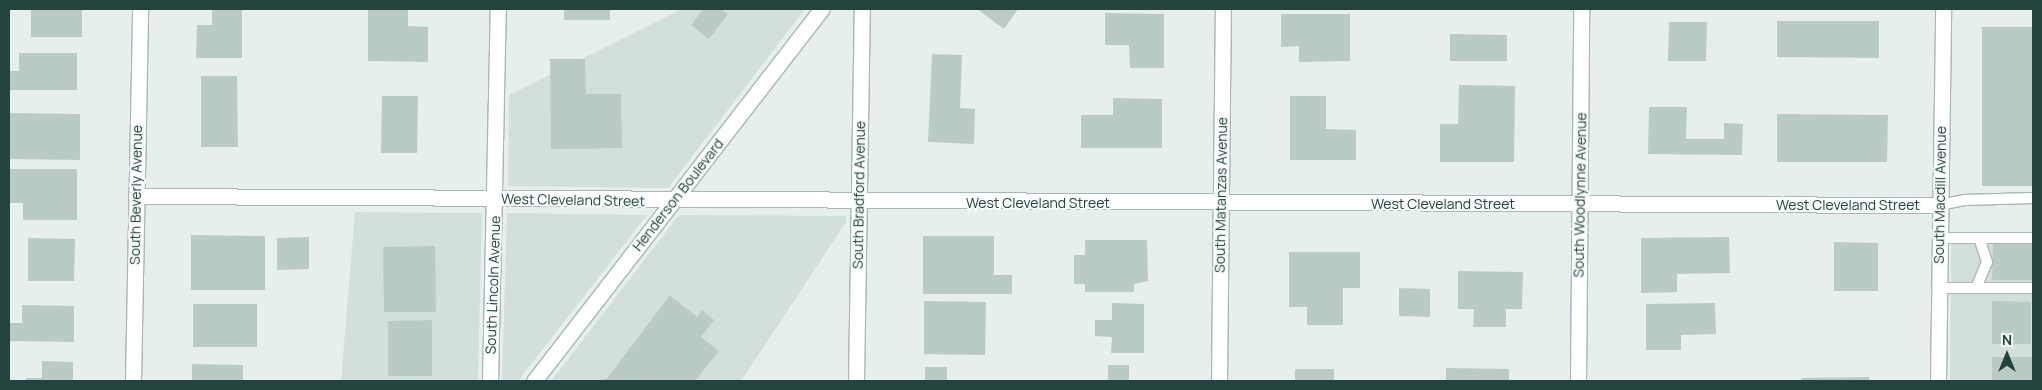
<!DOCTYPE html>
<style>
body{margin:0}
#map{position:relative;width:2042px;height:390px;overflow:hidden;background:#e6efec;font-family:Manrope,sans-serif}
div>[style]{position:absolute}
.built>*{inset:0;background:#d3dfdb}
.building>*{inset:0;background:#bacbc6}
.roads{filter:drop-shadow(1px 0 #a8b8b4) drop-shadow(-1px 0 #a8b8b4) drop-shadow(0 1px #a8b8b4) drop-shadow(0 -1px #a8b8b4)}
.service>*{height:10px;margin:-5px;padding:0 5px;transform-origin:5px;border-radius:5px;background:#fff}
.minor>*{height:15px;margin:-7.5px;padding:0 7.5px;transform-origin:7.5px;border-radius:7.5px;background:#fff}
.tertiary>*{height:15px;margin:-7.5px;padding:0 7.5px;transform-origin:7.5px;border-radius:7.5px;background:#fff}
.secondary>*{height:15px;margin:-7.5px;padding:0 7.5px;transform-origin:7.5px;border-radius:7.5px;background:#fff}
span{translate:-50% -50%;white-space:nowrap;text-align:center;line-height:1.15;-webkit-text-stroke:4px #f7fbf9;paint-order:stroke}
.street-label{font-size:14px;color:#23433e}
.frame{position:absolute;inset:0;border:10px solid #23433e;pointer-events:none}
.north{position:absolute;left:1982px;top:330px;width:50px;height:50px;-webkit-text-stroke:4px #f7fbf9;paint-order:stroke;rotate:0deg;font-size:14px;font-weight:700;line-height:20px;text-align:center;color:#23433e}
.north::after{content:'';display:block;margin:auto;width:18px;height:22px;background:#23433e;clip-path:polygon(50% 0,100% 100%,50% 72%,0 100%)}
</style>
<div id="map">
<div class="built">
<div style="clip-path:polygon(682px 9px,805px 9px,668px 188px,508px 186px,509px 95px)"></div>
<div style="clip-path:polygon(355px 212px,482px 213px,478px 381px,341px 381px)"></div>
<div style="clip-path:polygon(507px 213px,647px 215px,518px 381px,502px 381px)"></div>
<div style="clip-path:polygon(679px 215px,846px 216px,846px 222px,741px 381px,551px 381px)"></div>
<div style="clip-path:polygon(1951px 234px,2033px 235px,2033px 381px,1950px 381px)"></div>
</div>
<div class="building">
<div style="clip-path:polygon(31px 9px,82px 9px,82px 37px,31px 37px)"></div>
<div style="clip-path:polygon(212px 9px,242px 9px,242px 58px,196px 58px,197px 25px,212px 25px)"></div>
<div style="clip-path:polygon(368px 9px,408px 9px,408px 26px,428px 27px,428px 62px,368px 61px)"></div>
<div style="clip-path:polygon(564px 9px,610px 9px,610px 20px,564px 20px)"></div>
<div style="clip-path:polygon(703px 9px,722px 9px,728px 14px,709px 39px,691px 25px)"></div>
<div style="clip-path:polygon(977px 9px,1018px 9px,1004px 29px)"></div>
<div style="clip-path:polygon(1105px 13px,1164px 14px,1164px 68px,1130px 68px,1129px 45px,1105px 45px)"></div>
<div style="clip-path:polygon(1281px 14px,1350px 14px,1350px 61px,1299px 62px,1299px 46px,1281px 47px)"></div>
<div style="clip-path:polygon(1777px 21px,1879px 21px,1879px 58px,1777px 57px)"></div>
<div style="clip-path:polygon(1669px 22px,1707px 22px,1706px 61px,1668px 61px)"></div>
<div style="clip-path:polygon(1982px 27px,2033px 27px,2033px 186px,1982px 186px)"></div>
<div style="clip-path:polygon(1450px 34px,1507px 35px,1507px 61px,1450px 61px)"></div>
<div style="clip-path:polygon(19px 53px,77px 53px,77px 90px,9px 90px,9px 71px,19px 71px)"></div>
<div style="clip-path:polygon(932px 54px,962px 55px,960px 108px,975px 109px,974px 144px,928px 142px)"></div>
<div style="clip-path:polygon(550px 59px,585px 59px,586px 94px,621px 94px,622px 148px,551px 149px)"></div>
<div style="clip-path:polygon(201px 76px,237px 76px,238px 147px,201px 147px)"></div>
<div style="clip-path:polygon(1459px 85px,1515px 86px,1514px 162px,1440px 162px,1440px 124px,1458px 124px)"></div>
<div style="clip-path:polygon(382px 96px,418px 96px,417px 153px,381px 153px)"></div>
<div style="clip-path:polygon(1290px 96px,1326px 96px,1326px 129px,1356px 130px,1356px 160px,1290px 160px)"></div>
<div style="clip-path:polygon(1113px 98px,1162px 99px,1162px 148px,1081px 148px,1081px 115px,1113px 115px)"></div>
<div style="clip-path:polygon(1649px 107px,1687px 107px,1686px 139px,1724px 139px,1724px 123px,1743px 124px,1742px 155px,1648px 154px)"></div>
<div style="clip-path:polygon(9px 113px,80px 114px,80px 160px,9px 159px)"></div>
<div style="clip-path:polygon(1777px 114px,1888px 115px,1887px 162px,1777px 162px)"></div>
<div style="clip-path:polygon(9px 169px,77px 169px,77px 220px,23px 220px,23px 203px,9px 203px)"></div>
<div style="clip-path:polygon(191px 235px,265px 236px,265px 290px,191px 290px)"></div>
<div style="clip-path:polygon(923px 236px,994px 236px,994px 275px,1012px 275px,1012px 294px,923px 294px)"></div>
<div style="clip-path:polygon(309px 237px,309px 269px,277px 270px,277px 238px)"></div>
<div style="clip-path:polygon(1729px 237px,1730px 273px,1677px 274px,1677px 292px,1641px 293px,1641px 238px)"></div>
<div style="clip-path:polygon(28px 238px,75px 239px,74px 281px,28px 281px)"></div>
<div style="clip-path:polygon(1085px 240px,1147px 240px,1148px 281px,1134px 284px,1134px 292px,1085px 292px,1085px 284px,1074px 284px,1074px 255px,1085px 255px)"></div>
<div style="clip-path:polygon(1834px 242px,1878px 243px,1878px 291px,1834px 291px)"></div>
<div style="clip-path:polygon(1993px 244px,2033px 244px,2033px 280px,1992px 280px)"></div>
<div style="clip-path:polygon(435px 246px,436px 312px,384px 312px,383px 247px)"></div>
<div style="clip-path:polygon(1289px 252px,1360px 252px,1360px 288px,1343px 288px,1343px 325px,1307px 325px,1307px 307px,1289px 307px)"></div>
<div style="clip-path:polygon(1458px 271px,1523px 272px,1522px 309px,1506px 309px,1506px 327px,1473px 327px,1474px 309px,1458px 309px)"></div>
<div style="clip-path:polygon(1399px 288px,1430px 289px,1430px 317px,1399px 316px)"></div>
<div style="clip-path:polygon(670px 295px,697px 317px,702px 310px,714px 320px,701px 337px,719px 351px,695px 381px,605px 381px)"></div>
<div style="clip-path:polygon(924px 301px,986px 302px,985px 355px,924px 354px)"></div>
<div style="clip-path:polygon(1992px 301px,2031px 302px,2031px 344px,1992px 344px)"></div>
<div style="clip-path:polygon(1112px 303px,1144px 304px,1144px 353px,1111px 353px,1112px 337px,1095px 336px,1095px 320px,1112px 320px)"></div>
<div style="clip-path:polygon(1715px 303px,1716px 334px,1681px 335px,1681px 350px,1646px 350px,1646px 304px)"></div>
<div style="clip-path:polygon(193px 304px,257px 304px,257px 347px,193px 347px)"></div>
<div style="clip-path:polygon(22px 305px,74px 306px,74px 342px,9px 341px,9px 323px,22px 323px)"></div>
<div style="clip-path:polygon(432px 320px,432px 376px,388px 376px,388px 321px)"></div>
<div style="clip-path:polygon(1992px 357px,2033px 357px,2033px 381px,1992px 381px)"></div>
<div style="clip-path:polygon(42px 361px,73px 362px,73px 381px,26px 381px,26px 378px,42px 378px)"></div>
<div style="clip-path:polygon(192px 364px,243px 365px,243px 381px,192px 381px)"></div>
<div style="clip-path:polygon(1108px 365px,1129px 365px,1129px 381px,1108px 381px)"></div>
<div style="clip-path:polygon(925px 367px,947px 367px,947px 381px,925px 381px)"></div>
<div style="clip-path:polygon(1446px 368px,1509px 369px,1509px 381px,1446px 381px)"></div>
<div style="clip-path:polygon(1295px 369px,1334px 369px,1334px 381px,1295px 381px)"></div>
<div style="clip-path:polygon(1869px 377px,1869px 381px,1801px 381px,1801px 378px)"></div>
</div>
<div class="roads">
<div class="service">
<div style="left:1939px;top:205px;width:25px;rotate:-11deg"></div>
<div style="left:1964px;top:200px;width:69px;rotate:-1.7deg"></div>
<div style="left:1939px;top:238px;width:94px"></div>
<div style="left:1939px;top:288px;width:94px"></div>
<div style="left:1976px;top:288px;width:28px;rotate:-67deg"></div>
<div style="left:1987px;top:262px;width:25px;rotate:-108deg"></div>
</div>
<div class="minor">
<div style="left:136px;top:196px;width:1803px;rotate:0.29deg"></div>
<div style="left:133px;top:381px;width:372px;rotate:-88.9deg"></div>
<div style="left:490px;top:381px;width:372px;rotate:-88.8deg"></div>
<div style="left:856px;top:381px;width:372px;rotate:-89.1deg"></div>
<div style="left:1219px;top:381px;width:372px;rotate:-89.4deg"></div>
<div style="left:1578px;top:381px;width:372px;rotate:-89.5deg"></div>
</div>
<div class="tertiary">
<div style="left:1938px;top:381px;width:372px;rotate:-89.2deg"></div>
</div>
<div class="secondary">
<div style="left:534px;top:381px;width:470px;rotate:-52.3deg"></div>
</div>
</div>
<div class="street-label">
<span style="left:136px;top:195px;rotate:-89deg">South Beverly Avenue</span>
<span style="left:678px;top:195px;rotate:-52deg">Henderson Boulevard</span>
<span style="left:859px;top:195px;rotate:-89deg">South Bradford Avenue</span>
<span style="left:1221px;top:195px;rotate:-89deg">South Matanzas Avenue</span>
<span style="left:1580px;top:195px;rotate:-89deg">South Woodlynne Avenue</span>
<span style="left:1940px;top:195px;rotate:-89deg">South Macdill Avenue</span>
<span style="left:573px;top:200px;rotate:1deg">West Cleveland Street</span>
<span style="left:1038px;top:203px">West Cleveland Street</span>
<span style="left:1443px;top:204px">West Cleveland Street</span>
<span style="left:1848px;top:205px">West Cleveland Street</span>
<span style="left:493px;top:285px;rotate:-88deg">South Lincoln Avenue</span>
</div>
<div class="frame"></div>
<div class="north">N</div>
</div>
